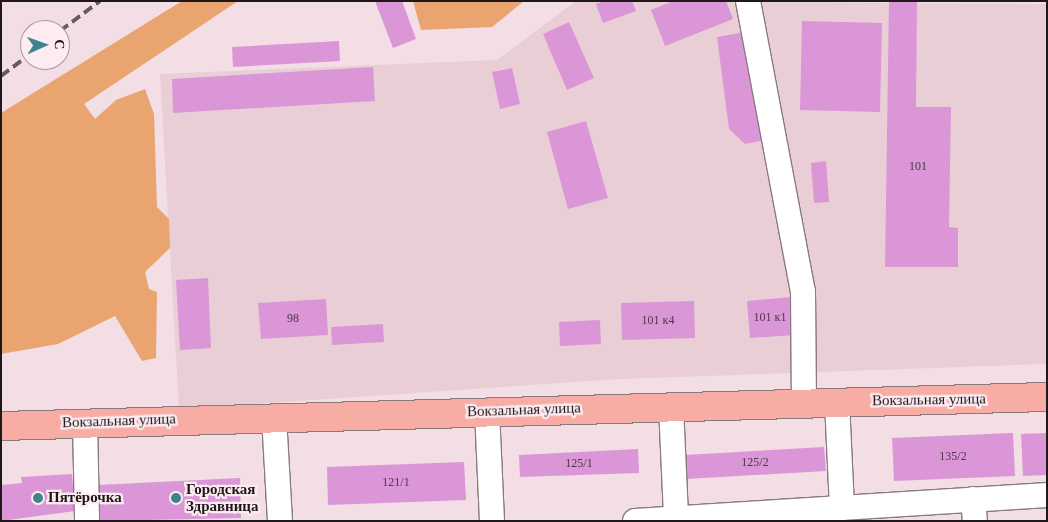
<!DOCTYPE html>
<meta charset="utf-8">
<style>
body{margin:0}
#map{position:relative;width:1048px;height:522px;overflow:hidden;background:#f2dee4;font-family:Georgia,serif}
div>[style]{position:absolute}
.built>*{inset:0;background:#eaced6}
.green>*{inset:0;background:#e9a46f}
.building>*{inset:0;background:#da96d7}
.roads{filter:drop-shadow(1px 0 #8a797e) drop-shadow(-1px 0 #8a797e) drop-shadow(0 1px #8a797e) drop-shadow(0 -1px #8a797e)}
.minor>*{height:24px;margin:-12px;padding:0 12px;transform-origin:12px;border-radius:12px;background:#fff}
.major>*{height:28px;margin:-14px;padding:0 14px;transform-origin:14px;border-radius:14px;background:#f8ada4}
.rail>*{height:4px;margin-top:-2px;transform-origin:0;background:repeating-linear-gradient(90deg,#655a5d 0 10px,transparent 0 15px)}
.dots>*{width:14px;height:14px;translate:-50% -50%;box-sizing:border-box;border:2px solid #fcecf1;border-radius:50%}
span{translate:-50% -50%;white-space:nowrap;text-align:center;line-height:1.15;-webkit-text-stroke:4.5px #fcecf1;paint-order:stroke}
.number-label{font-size:12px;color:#4e3849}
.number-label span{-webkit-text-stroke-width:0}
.street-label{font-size:15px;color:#1f181a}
.poi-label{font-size:15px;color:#1f181a;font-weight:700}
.left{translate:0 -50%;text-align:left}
.frame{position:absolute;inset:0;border:2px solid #1f181a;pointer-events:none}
.north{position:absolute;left:20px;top:20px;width:50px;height:50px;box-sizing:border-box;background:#fcecf1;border:1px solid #a4979b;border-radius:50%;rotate:88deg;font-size:14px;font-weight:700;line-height:20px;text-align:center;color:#1f181a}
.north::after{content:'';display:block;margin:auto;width:18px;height:22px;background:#3e848f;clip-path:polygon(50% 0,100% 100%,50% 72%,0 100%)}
</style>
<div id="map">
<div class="built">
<div style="clip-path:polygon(576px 1px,1047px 4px,1047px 364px,620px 379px,179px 409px,160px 74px,497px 60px)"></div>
</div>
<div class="green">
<div style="clip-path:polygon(182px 1px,238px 1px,84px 104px,95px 119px,116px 100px,145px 89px,154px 114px,157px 207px,169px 219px,170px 248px,145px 272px,149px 289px,157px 292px,156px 358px,142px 361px,115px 316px,58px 344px,1px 354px,1px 113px)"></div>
<div style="clip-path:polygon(413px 1px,524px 1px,492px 27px,421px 30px)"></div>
</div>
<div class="building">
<div style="clip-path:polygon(375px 1px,402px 1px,416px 39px,393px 48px)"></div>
<div style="clip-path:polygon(605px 1px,632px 1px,636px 11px,603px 23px,596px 4px)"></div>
<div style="clip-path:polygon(673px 1px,726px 1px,733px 19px,665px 46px,651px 10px)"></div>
<div style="clip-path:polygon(889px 1px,917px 2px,916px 107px,951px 107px,949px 227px,958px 228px,958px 267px,885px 267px)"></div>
<div style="clip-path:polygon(802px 21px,882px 23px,880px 112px,800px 110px)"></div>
<div style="clip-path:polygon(569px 22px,594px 78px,567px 90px,543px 34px)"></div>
<div style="clip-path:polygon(745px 32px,765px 140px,745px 144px,729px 129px,717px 37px)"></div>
<div style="clip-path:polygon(339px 41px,340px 61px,233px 67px,232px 47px)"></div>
<div style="clip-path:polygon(373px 67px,375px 101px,173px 113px,172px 79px)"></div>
<div style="clip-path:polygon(512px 68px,520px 104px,500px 109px,492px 72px)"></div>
<div style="clip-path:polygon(586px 121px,608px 198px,568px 209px,547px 132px)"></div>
<div style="clip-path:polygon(826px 161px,829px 202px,814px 203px,811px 163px)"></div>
<div style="clip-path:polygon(208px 278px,211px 348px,180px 350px,176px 280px)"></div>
<div style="clip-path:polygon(791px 297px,794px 335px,750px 338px,747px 301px)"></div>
<div style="clip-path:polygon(326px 299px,328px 335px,261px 339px,258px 303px)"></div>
<div style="clip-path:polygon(694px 301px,695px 338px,622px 340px,621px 303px)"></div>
<div style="clip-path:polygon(600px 320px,601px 344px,560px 346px,559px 322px)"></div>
<div style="clip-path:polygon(383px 324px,384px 342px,332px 345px,331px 327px)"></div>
<div style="clip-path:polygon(1013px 433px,1015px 476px,894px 481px,892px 438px)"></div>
<div style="clip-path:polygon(1047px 433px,1047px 475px,1023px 476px,1021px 434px)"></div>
<div style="clip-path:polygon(824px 447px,826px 471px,686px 479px,685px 455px)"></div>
<div style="clip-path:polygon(638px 449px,639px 473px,520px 477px,519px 455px)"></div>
<div style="clip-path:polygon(464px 462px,466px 500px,328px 505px,327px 467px)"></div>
<div style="clip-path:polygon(72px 474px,75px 511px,1px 521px,1px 485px,22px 483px,21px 477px)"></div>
<div style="clip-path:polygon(240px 478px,241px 518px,99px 521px,98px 485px)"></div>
</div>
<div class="roads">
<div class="minor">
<div style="left:748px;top:1px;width:295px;rotate:79.3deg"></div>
<div style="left:803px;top:291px;width:112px;rotate:89.5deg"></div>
<div style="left:837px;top:402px;width:106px;rotate:87.3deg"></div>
<div style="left:671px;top:406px;width:112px;rotate:87.4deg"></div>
<div style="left:487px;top:411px;width:110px;rotate:87.4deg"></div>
<div style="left:274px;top:417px;width:104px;rotate:86.7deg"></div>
<div style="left:85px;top:422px;width:99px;rotate:88.8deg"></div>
<div style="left:973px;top:499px;width:22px;rotate:85deg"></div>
<div style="left:635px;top:521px;width:413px;rotate:-3.6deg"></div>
</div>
<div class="major">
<div style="left:1px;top:426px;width:1046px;rotate:-1.59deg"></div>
</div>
</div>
<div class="rail">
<div style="left:60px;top:31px;width:50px;rotate:-36.9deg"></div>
<div style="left:1px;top:76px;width:36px;rotate:-37deg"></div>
</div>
<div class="dots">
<div style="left:38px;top:498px;background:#3e848f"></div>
<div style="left:176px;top:498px;background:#3e848f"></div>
</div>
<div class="number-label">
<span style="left:918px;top:167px">101</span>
<span style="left:770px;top:318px">101 к1</span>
<span style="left:293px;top:319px">98</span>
<span style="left:658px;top:321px">101 к4</span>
<span style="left:953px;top:457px">135/2</span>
<span style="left:755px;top:463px">125/2</span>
<span style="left:579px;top:464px">125/1</span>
<span style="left:396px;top:483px">121/1</span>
</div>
<div class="street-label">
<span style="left:929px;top:400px;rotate:-1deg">Вокзальная улица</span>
<span style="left:524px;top:410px;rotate:-2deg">Вокзальная улица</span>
<span style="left:119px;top:421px;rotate:-2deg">Вокзальная улица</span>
</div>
<div class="poi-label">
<span class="left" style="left:186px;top:498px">Городская<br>Здравница</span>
<span class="left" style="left:48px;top:498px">Пятёрочка</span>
</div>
<div class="frame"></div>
<div class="north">С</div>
</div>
